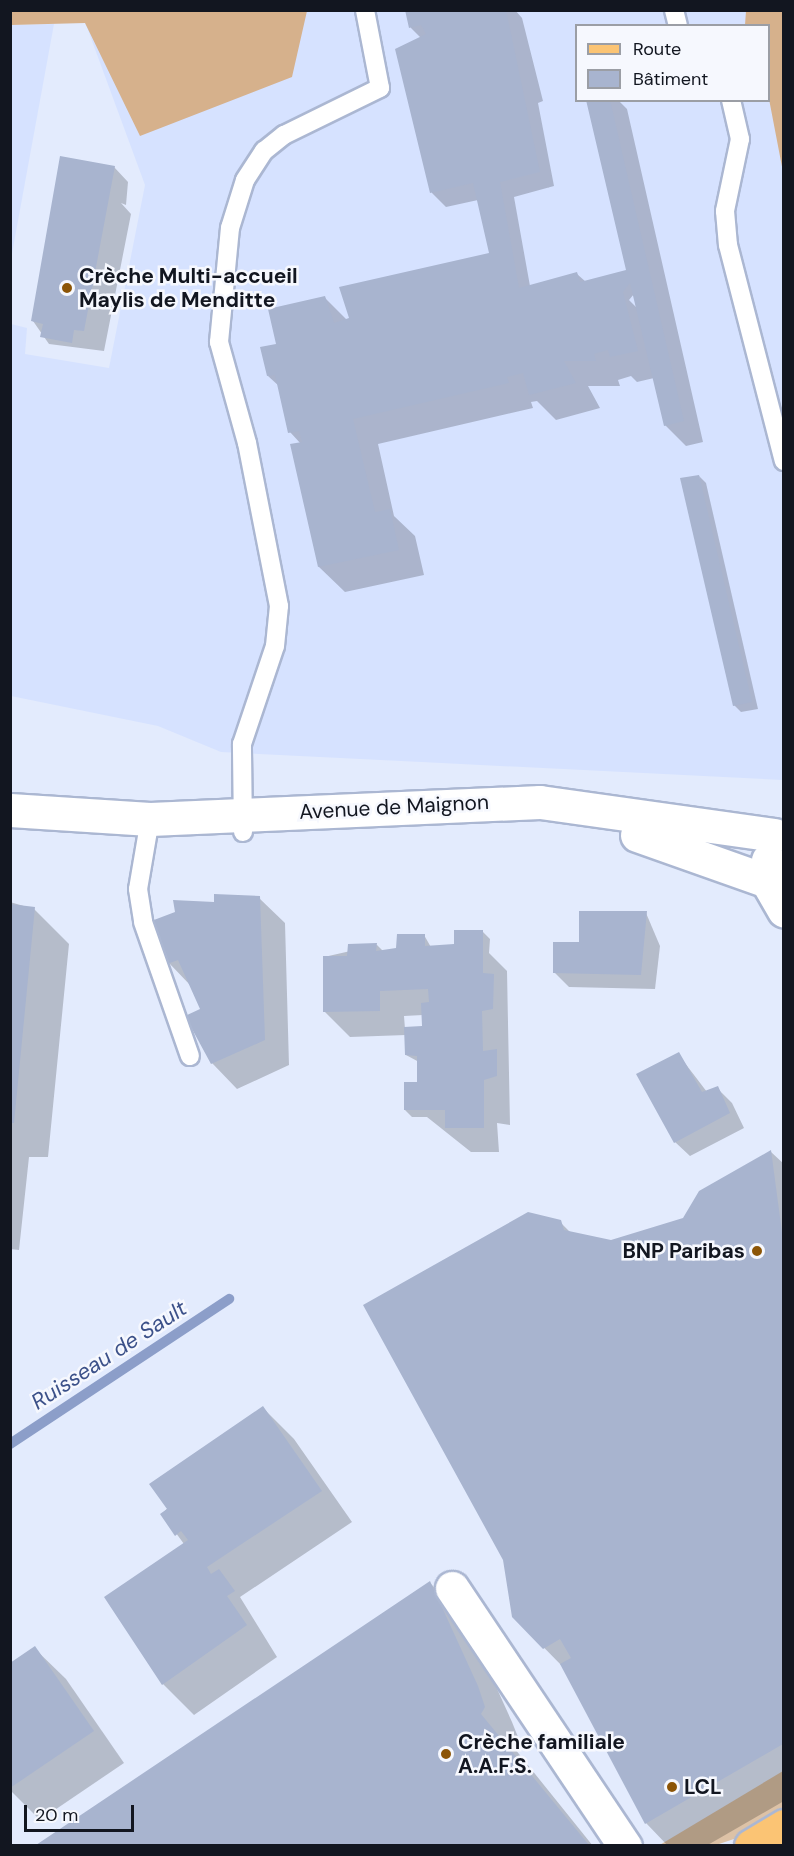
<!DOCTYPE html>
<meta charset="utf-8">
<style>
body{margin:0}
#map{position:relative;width:794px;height:1856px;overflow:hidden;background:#e3ebfd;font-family:"DM Sans",sans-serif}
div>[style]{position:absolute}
.built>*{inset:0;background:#d6e2ff}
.green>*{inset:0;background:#ddc2a6}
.forest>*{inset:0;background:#d6b18c}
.shadow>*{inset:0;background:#0003}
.stream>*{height:10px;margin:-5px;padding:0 5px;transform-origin:5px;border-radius:5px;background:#8c9ec9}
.building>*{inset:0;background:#a8b4cf}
.roads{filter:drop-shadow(2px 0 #abb7d2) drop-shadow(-2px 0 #abb7d2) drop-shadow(0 2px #abb7d2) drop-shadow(0 -2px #abb7d2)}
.service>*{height:18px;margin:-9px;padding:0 9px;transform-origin:9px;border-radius:9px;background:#fff}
.minor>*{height:33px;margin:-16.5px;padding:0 16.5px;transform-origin:16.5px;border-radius:16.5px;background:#fff}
.tertiary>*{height:33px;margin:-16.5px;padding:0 16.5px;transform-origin:16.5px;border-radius:16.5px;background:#fff}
.primary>*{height:33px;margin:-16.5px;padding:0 16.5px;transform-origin:16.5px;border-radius:16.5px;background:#fbc474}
.dots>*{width:16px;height:16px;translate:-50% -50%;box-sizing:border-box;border:3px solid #f6f8fe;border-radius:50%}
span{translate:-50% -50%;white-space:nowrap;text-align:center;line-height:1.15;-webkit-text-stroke:5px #f6f8fe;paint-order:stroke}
.poi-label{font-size:21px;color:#121620;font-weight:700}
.left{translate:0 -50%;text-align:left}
.right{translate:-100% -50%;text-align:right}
.street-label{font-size:21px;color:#121620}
.water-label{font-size:22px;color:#3c5189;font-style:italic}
.frame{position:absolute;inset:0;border:12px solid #121620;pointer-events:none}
.legend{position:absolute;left:575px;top:24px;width:195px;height:78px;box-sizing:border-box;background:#f6f8fe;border:2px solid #9b9ea5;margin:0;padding:8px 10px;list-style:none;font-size:18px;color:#121620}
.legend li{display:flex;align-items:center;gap:12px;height:30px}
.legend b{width:30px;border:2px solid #9b9ea5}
.scale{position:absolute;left:24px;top:1805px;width:110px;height:27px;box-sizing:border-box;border:3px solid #121620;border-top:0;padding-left:8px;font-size:18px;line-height:21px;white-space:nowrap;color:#121620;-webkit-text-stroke:4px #f6f8fe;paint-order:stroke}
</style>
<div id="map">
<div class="built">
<div style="clip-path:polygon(evenodd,81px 11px,783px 11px,783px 780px,221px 752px,158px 726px,11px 696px,11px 324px,27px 328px,25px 354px,109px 368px,145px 185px,81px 11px,576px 26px,768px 26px,768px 100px,576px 100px,576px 26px)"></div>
<div style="clip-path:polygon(54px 24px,11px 259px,11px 25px)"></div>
</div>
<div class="green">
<div style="clip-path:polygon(783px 1771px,783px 1810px,740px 1837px,713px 1846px,658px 1846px)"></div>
</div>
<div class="forest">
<div style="clip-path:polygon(11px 10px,307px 10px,307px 11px,292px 77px,140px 136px,85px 23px,11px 25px)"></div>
<div style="clip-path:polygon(746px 11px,783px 11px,783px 172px,769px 99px,768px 26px,745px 25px)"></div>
</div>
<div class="shadow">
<div style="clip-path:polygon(evenodd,406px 10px,515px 10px,522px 18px,543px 101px,538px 103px,554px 186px,514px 197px,530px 286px,577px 274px,586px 282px,630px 275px,588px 100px,618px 100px,627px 109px,703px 442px,686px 446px,665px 425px,654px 378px,637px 382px,631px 376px,618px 380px,620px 386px,588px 386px,600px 408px,556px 420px,537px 401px,531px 402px,533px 408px,378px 444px,394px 516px,415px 536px,424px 575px,345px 592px,319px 567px,301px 444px,290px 432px,280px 387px,268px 376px,277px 346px,324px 297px,347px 320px,493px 259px,478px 200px,446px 207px,432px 193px,397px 50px,421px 38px,411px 28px,406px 10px,634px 294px,638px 309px,629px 300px,634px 294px)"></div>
<div style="clip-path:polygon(114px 167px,128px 182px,126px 205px,121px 203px,131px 214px,104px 351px,49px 344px,33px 321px)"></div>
<div style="clip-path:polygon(699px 476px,706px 483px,758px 709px,741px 712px,734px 705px)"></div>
<div style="clip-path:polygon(259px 898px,285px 923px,289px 1065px,237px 1089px,212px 1063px,202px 1010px,191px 986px,169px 963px)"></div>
<div style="clip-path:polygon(10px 902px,34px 909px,69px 944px,48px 1157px,29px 1157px,19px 1250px,10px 1249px)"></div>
<div style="clip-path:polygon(646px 913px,660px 946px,655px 989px,569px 987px,554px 972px,581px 944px)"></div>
<div style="clip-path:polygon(evenodd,483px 932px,490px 939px,489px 953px,507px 971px,510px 1125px,497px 1123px,499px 1152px,471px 1152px,427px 1117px,412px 1117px,405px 1110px,419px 1086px,419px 1062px,406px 1055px,406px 1035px,350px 1037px,324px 1011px,324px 957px,377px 945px,385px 953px,402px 951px,424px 935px,432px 949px,459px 947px,483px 932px,423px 1015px,424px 1028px,405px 1029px,404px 1016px,423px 1015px)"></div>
<div style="clip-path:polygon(678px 1054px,707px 1092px,717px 1088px,732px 1103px,744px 1128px,690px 1156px,675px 1142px)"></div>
<div style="clip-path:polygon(771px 1152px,784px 1164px,784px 1801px,706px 1846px,668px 1846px,646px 1823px,563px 1667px,513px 1616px,560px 1222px,571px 1233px,612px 1242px,684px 1219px)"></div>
<div style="clip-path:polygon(263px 1408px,294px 1439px,352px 1522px,240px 1597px,277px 1657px,194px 1715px,163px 1684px,184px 1544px,162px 1514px)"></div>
<div style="clip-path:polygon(430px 1583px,465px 1618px,512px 1722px,520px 1742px,515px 1749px,593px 1846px,38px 1846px)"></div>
<div style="clip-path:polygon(34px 1648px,66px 1679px,124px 1763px,40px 1820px,10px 1790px,10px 1665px)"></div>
</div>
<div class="stream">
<div style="left:10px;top:1444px;width:263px;rotate:-33.5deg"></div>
</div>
<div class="building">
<div style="clip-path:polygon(405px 10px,506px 10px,540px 172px,500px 182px,519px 288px,577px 272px,580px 282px,626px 270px,586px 100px,610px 100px,684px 421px,664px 426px,630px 283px,623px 292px,638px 351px,610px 357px,608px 350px,594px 354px,596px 361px,564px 361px,576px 383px,529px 395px,523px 373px,507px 377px,509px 383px,353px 419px,375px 512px,390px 509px,399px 550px,318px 567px,290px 444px,302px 442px,299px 431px,288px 433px,275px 375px,267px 376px,260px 347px,276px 344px,268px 309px,325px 296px,334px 323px,349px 318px,339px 287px,489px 253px,473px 183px,430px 193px,395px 49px,426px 34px,421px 25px,409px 28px)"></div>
<div style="clip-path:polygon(60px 156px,115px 166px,84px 331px,74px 330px,72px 343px,40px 337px,43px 324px,31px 321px)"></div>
<div style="clip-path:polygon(699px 475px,752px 702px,733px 706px,680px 478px)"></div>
<div style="clip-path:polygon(214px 894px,260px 896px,265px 1040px,211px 1064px,185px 1016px,200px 1009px,178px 960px,167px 964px,146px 923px,175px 912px,173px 900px,214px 902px)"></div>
<div style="clip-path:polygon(10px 904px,35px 907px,14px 1123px,10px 1123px)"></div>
<div style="clip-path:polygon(579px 911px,647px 911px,641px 975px,553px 973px,553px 942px,579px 942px)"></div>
<div style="clip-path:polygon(454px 930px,483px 930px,483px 973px,494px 974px,493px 1009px,482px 1011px,483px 1051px,497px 1049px,497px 1076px,484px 1080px,484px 1128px,445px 1128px,445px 1110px,404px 1110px,404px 1082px,417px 1082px,417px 1056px,405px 1055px,404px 1027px,422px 1026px,421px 1003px,429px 1002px,428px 989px,380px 991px,380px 1011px,323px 1012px,323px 956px,347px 956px,348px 944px,377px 943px,376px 951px,396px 948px,397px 934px,425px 934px,425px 946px,454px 944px)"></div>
<div style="clip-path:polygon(679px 1052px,702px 1092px,718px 1086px,730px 1113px,674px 1143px,636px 1074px)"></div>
<div style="clip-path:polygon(771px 1150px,783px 1240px,783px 1744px,645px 1824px,560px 1664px,571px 1658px,560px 1639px,543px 1649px,512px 1617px,503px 1560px,363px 1305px,528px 1212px,561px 1220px,564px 1230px,611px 1240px,683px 1218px,699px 1191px)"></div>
<div style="clip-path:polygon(263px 1406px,322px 1491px,207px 1567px,211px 1574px,219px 1569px,235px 1591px,227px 1596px,247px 1625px,162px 1685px,104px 1597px,188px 1540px,181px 1531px,175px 1536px,160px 1514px,167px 1509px,149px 1484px)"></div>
<div style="clip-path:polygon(430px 1581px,478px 1686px,485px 1707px,481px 1714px,589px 1845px,36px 1845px)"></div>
<div style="clip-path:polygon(35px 1646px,94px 1731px,10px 1788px,10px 1663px)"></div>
</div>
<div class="roads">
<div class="service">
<div style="left:674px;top:10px;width:16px;rotate:76deg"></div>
<div style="left:731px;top:100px;width:40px;rotate:77deg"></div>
<div style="left:740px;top:139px;width:74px;rotate:101.8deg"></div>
<div style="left:725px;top:211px;width:34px;rotate:85deg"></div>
<div style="left:728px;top:245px;width:223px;rotate:75.5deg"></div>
<div style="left:150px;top:819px;width:71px;rotate:99.7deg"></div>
<div style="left:138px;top:889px;width:33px;rotate:81deg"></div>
<div style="left:143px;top:922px;width:142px;rotate:70.7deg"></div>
<div style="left:243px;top:832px;width:88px;rotate:-90.7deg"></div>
<div style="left:242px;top:744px;width:103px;rotate:-71.4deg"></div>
<div style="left:275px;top:646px;width:40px;rotate:-84.3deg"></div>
<div style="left:279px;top:606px;width:166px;rotate:-101.1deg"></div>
<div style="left:247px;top:443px;width:105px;rotate:-105.5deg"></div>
<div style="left:219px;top:342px;width:115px;rotate:-84.5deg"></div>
<div style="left:230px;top:228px;width:50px;rotate:-72.6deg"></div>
<div style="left:245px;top:180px;width:35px;rotate:-57deg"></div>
<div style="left:264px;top:151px;width:26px;rotate:-39deg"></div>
<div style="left:284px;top:135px;width:107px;rotate:-26.1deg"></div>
<div style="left:380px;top:88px;width:79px;rotate:-100.9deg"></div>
</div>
<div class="minor">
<div style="left:452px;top:1588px;width:311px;rotate:56.2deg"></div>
</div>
<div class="tertiary">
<div style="left:10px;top:810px;width:140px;rotate:3.7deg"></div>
<div style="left:150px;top:819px;width:390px;rotate:-2.5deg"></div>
<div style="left:540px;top:802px;width:237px;rotate:8deg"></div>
<div style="left:637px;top:835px;width:138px;rotate:19.5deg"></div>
<div style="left:768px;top:860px;width:21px;rotate:93deg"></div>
<div style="left:767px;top:881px;width:34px;rotate:60deg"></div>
</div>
<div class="primary">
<div style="left:751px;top:1846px;width:39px;rotate:-31deg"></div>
</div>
</div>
<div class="dots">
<div style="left:67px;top:288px;background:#8c5507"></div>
<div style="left:757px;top:1251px;background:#8c5507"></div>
<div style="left:446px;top:1754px;background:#8c5507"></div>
<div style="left:672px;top:1787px;background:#8c5507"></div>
</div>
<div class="poi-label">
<span class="left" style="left:79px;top:288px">Crèche Multi-accueil<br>Maylis de Menditte</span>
<span class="right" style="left:745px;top:1251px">BNP Paribas</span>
<span class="left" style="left:458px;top:1754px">Crèche familiale<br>A.A.F.S.</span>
<span class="left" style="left:684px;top:1787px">LCL</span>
</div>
<div class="street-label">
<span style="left:394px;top:807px;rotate:-3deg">Avenue de Maignon</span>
</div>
<div class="water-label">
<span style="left:109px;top:1355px;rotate:-33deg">Ruisseau de Sault</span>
</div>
<div class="frame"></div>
<ul class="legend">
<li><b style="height:8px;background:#fbc474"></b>Route</li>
<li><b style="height:16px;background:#a8b4cf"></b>Bâtiment</li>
</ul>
<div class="scale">20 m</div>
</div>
